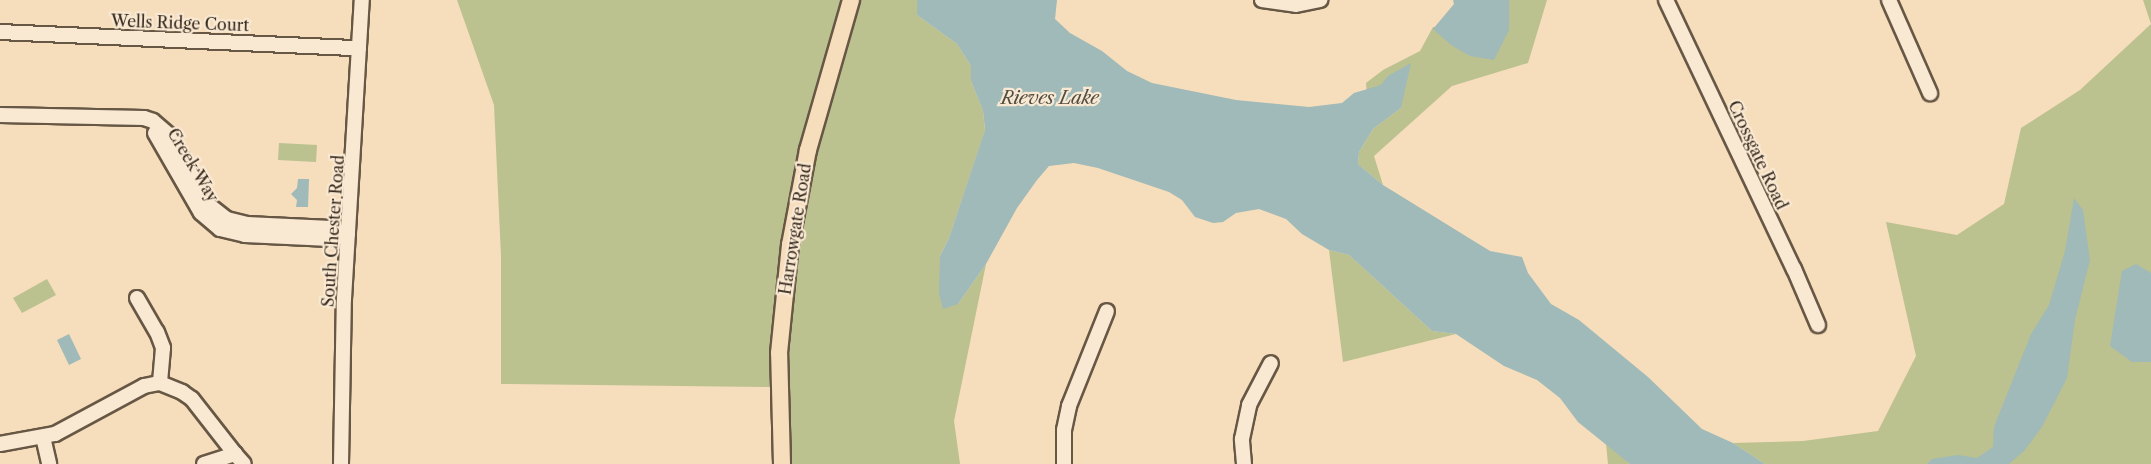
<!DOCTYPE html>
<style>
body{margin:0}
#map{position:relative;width:2151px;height:464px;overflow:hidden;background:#f6ddbb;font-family:"Libre Caslon Text",serif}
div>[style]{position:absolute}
.green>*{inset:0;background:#bcc190}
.water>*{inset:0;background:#9fbab8}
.roads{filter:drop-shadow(2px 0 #675745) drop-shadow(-2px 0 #675745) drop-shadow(0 2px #675745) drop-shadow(0 -2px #675745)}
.minor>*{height:14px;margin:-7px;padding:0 7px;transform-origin:7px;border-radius:7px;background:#f9e9d3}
.major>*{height:16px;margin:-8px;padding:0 8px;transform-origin:8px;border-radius:8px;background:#f6ddbb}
span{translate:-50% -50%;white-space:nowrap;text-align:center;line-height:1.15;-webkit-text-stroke:4.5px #f9e9d3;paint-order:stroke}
.street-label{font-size:16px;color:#372a1e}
.water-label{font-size:18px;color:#514e44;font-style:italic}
</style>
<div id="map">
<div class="green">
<div style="clip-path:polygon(457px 0,844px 0,823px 64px,782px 246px,772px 387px,501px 384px,501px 256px,494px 105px)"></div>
<div style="clip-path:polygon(851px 0,917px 0,917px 15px,957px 44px,971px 66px,971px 81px,983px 111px,985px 131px,949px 238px,940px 256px,958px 304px,986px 264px,954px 421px,960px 464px,782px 464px,780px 406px,794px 222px)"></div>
<div style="clip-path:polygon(1509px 0,1547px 0,1528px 63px,1452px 86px,1374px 156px,1383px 185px,1358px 164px,1359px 152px,1373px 129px,1401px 108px,1367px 95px,1366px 83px,1383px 70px,1420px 51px,1433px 27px,1508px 30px)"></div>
<div style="clip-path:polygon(2143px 0,2151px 0,2151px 464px,1765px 464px,1733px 443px,1803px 441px,1878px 431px,1916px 356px,1886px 222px,1957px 235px,2004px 204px,2021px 128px,2080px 90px,2151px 24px)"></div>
<div style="clip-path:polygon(279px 143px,317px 145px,316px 162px,278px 160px)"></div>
<div style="clip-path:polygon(1329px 250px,1349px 255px,1432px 331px,1456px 334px,1343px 362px)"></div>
<div style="clip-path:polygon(47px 279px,56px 295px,22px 313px,13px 298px)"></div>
<div style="clip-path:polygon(1606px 443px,1623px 457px,1630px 464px,1608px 464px)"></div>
</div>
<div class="water">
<div style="clip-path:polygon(917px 0,1057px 0,1055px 19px,1070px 33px,1102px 51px,1127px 71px,1152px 83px,1236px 100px,1309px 107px,1342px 103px,1354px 93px,1381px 85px,1388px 76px,1411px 63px,1401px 108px,1373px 129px,1359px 152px,1358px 164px,1383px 185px,1490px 251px,1522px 257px,1528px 273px,1551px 304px,1579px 320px,1648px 377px,1702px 429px,1733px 443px,1765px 464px,1630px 464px,1578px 422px,1560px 398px,1537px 380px,1504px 366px,1456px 334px,1432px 331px,1349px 255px,1329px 250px,1302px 234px,1286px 219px,1259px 209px,1236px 213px,1223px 222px,1213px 223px,1195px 217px,1182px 200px,1169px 192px,1098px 168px,1074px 163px,1049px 166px,1037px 180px,1017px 208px,986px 264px,958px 304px,943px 309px,939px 293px,940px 256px,949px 238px,985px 130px,983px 111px,971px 81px,971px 66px,957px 44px,917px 15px)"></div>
<div style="clip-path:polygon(1453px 0,1509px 0,1509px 30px,1494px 60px,1470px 56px,1451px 45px,1433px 29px,1454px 4px)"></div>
<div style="clip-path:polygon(298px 179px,309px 179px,308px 207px,296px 207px,297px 200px,291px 194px,297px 188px)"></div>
<div style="clip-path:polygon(2074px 198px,2083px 210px,2090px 260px,2075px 320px,2067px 378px,2042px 427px,2024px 451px,2009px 464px,1927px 464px,1932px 459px,1958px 455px,1977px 458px,1993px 447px,1994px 427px,2031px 334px,2049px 305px,2065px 251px)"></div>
<div style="clip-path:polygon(2136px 264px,2151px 273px,2151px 362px,2132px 362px,2110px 346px,2122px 271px)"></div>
<div style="clip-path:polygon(69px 334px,81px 359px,69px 365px,57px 340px)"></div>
</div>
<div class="roads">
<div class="minor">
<div style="left:1262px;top:0;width:34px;rotate:8deg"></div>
<div style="left:1296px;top:5px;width:25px;rotate:-12deg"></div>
<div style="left:1666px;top:0;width:298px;rotate:64.6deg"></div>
<div style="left:1794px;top:269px;width:61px;rotate:66.8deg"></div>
<div style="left:1889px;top:0;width:102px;rotate:66.2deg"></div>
<div style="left:0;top:32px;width:359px;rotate:2.6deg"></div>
<div style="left:0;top:115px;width:144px;rotate:1.2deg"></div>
<div style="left:144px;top:118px;width:9px;rotate:18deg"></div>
<div style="left:153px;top:121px;width:20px;rotate:41deg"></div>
<div style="left:168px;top:134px;width:82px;rotate:60deg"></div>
<div style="left:209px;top:205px;width:23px;rotate:38deg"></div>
<div style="left:227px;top:219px;width:21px;rotate:14deg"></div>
<div style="left:247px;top:224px;width:84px;rotate:2.7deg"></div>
<div style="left:331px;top:228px;width:18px;rotate:22deg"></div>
<div style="left:155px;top:133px;width:92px;rotate:60.1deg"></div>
<div style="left:201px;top:213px;width:25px;rotate:40deg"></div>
<div style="left:220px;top:229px;width:26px;rotate:13deg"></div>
<div style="left:245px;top:235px;width:85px;rotate:2.7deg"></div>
<div style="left:330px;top:239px;width:18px;rotate:-13deg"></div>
<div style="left:137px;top:298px;width:39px;rotate:60deg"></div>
<div style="left:157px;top:332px;width:17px;rotate:69deg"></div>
<div style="left:163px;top:348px;width:35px;rotate:95deg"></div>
<div style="left:43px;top:437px;width:28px;rotate:77deg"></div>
<div style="left:0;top:444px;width:56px;rotate:-10.3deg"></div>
<div style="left:55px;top:434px;width:101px;rotate:-28.3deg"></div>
<div style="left:144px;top:386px;width:16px;rotate:-11deg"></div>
<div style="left:160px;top:383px;width:24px;rotate:22deg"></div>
<div style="left:182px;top:392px;width:12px;rotate:35deg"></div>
<div style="left:192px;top:399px;width:70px;rotate:52deg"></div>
<div style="left:204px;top:464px;width:33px;rotate:-18deg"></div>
<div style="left:235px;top:454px;width:13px;rotate:48deg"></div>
<div style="left:341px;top:464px;width:165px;rotate:-89deg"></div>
<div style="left:344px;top:299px;width:300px;rotate:-86.6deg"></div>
<div style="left:1064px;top:464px;width:34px;rotate:-90deg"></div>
<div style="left:1064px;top:430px;width:25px;rotate:-78deg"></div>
<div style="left:1069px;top:406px;width:102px;rotate:-68.2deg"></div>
<div style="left:1244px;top:464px;width:25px;rotate:-95deg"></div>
<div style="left:1242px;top:439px;width:35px;rotate:-78deg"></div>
<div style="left:1249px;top:405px;width:47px;rotate:-62.4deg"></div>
</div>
<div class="major">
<div style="left:782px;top:464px;width:111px;rotate:-91.5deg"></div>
<div style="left:779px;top:353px;width:109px;rotate:-84.2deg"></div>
<div style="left:790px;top:245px;width:97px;rotate:-79.3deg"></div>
<div style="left:808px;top:150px;width:156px;rotate:-74deg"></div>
</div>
</div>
<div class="street-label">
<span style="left:180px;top:23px;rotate:2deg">Wells Ridge Court</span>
<span style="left:1758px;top:155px;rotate:65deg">Crossgate Road</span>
<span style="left:193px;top:165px;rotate:59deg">Creek Way</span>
<span style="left:795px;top:229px;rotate:-81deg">Harrowgate Road</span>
<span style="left:333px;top:231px;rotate:-86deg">South Chester Road</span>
</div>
<div class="water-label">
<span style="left:1050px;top:98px">Rieves Lake</span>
</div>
</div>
